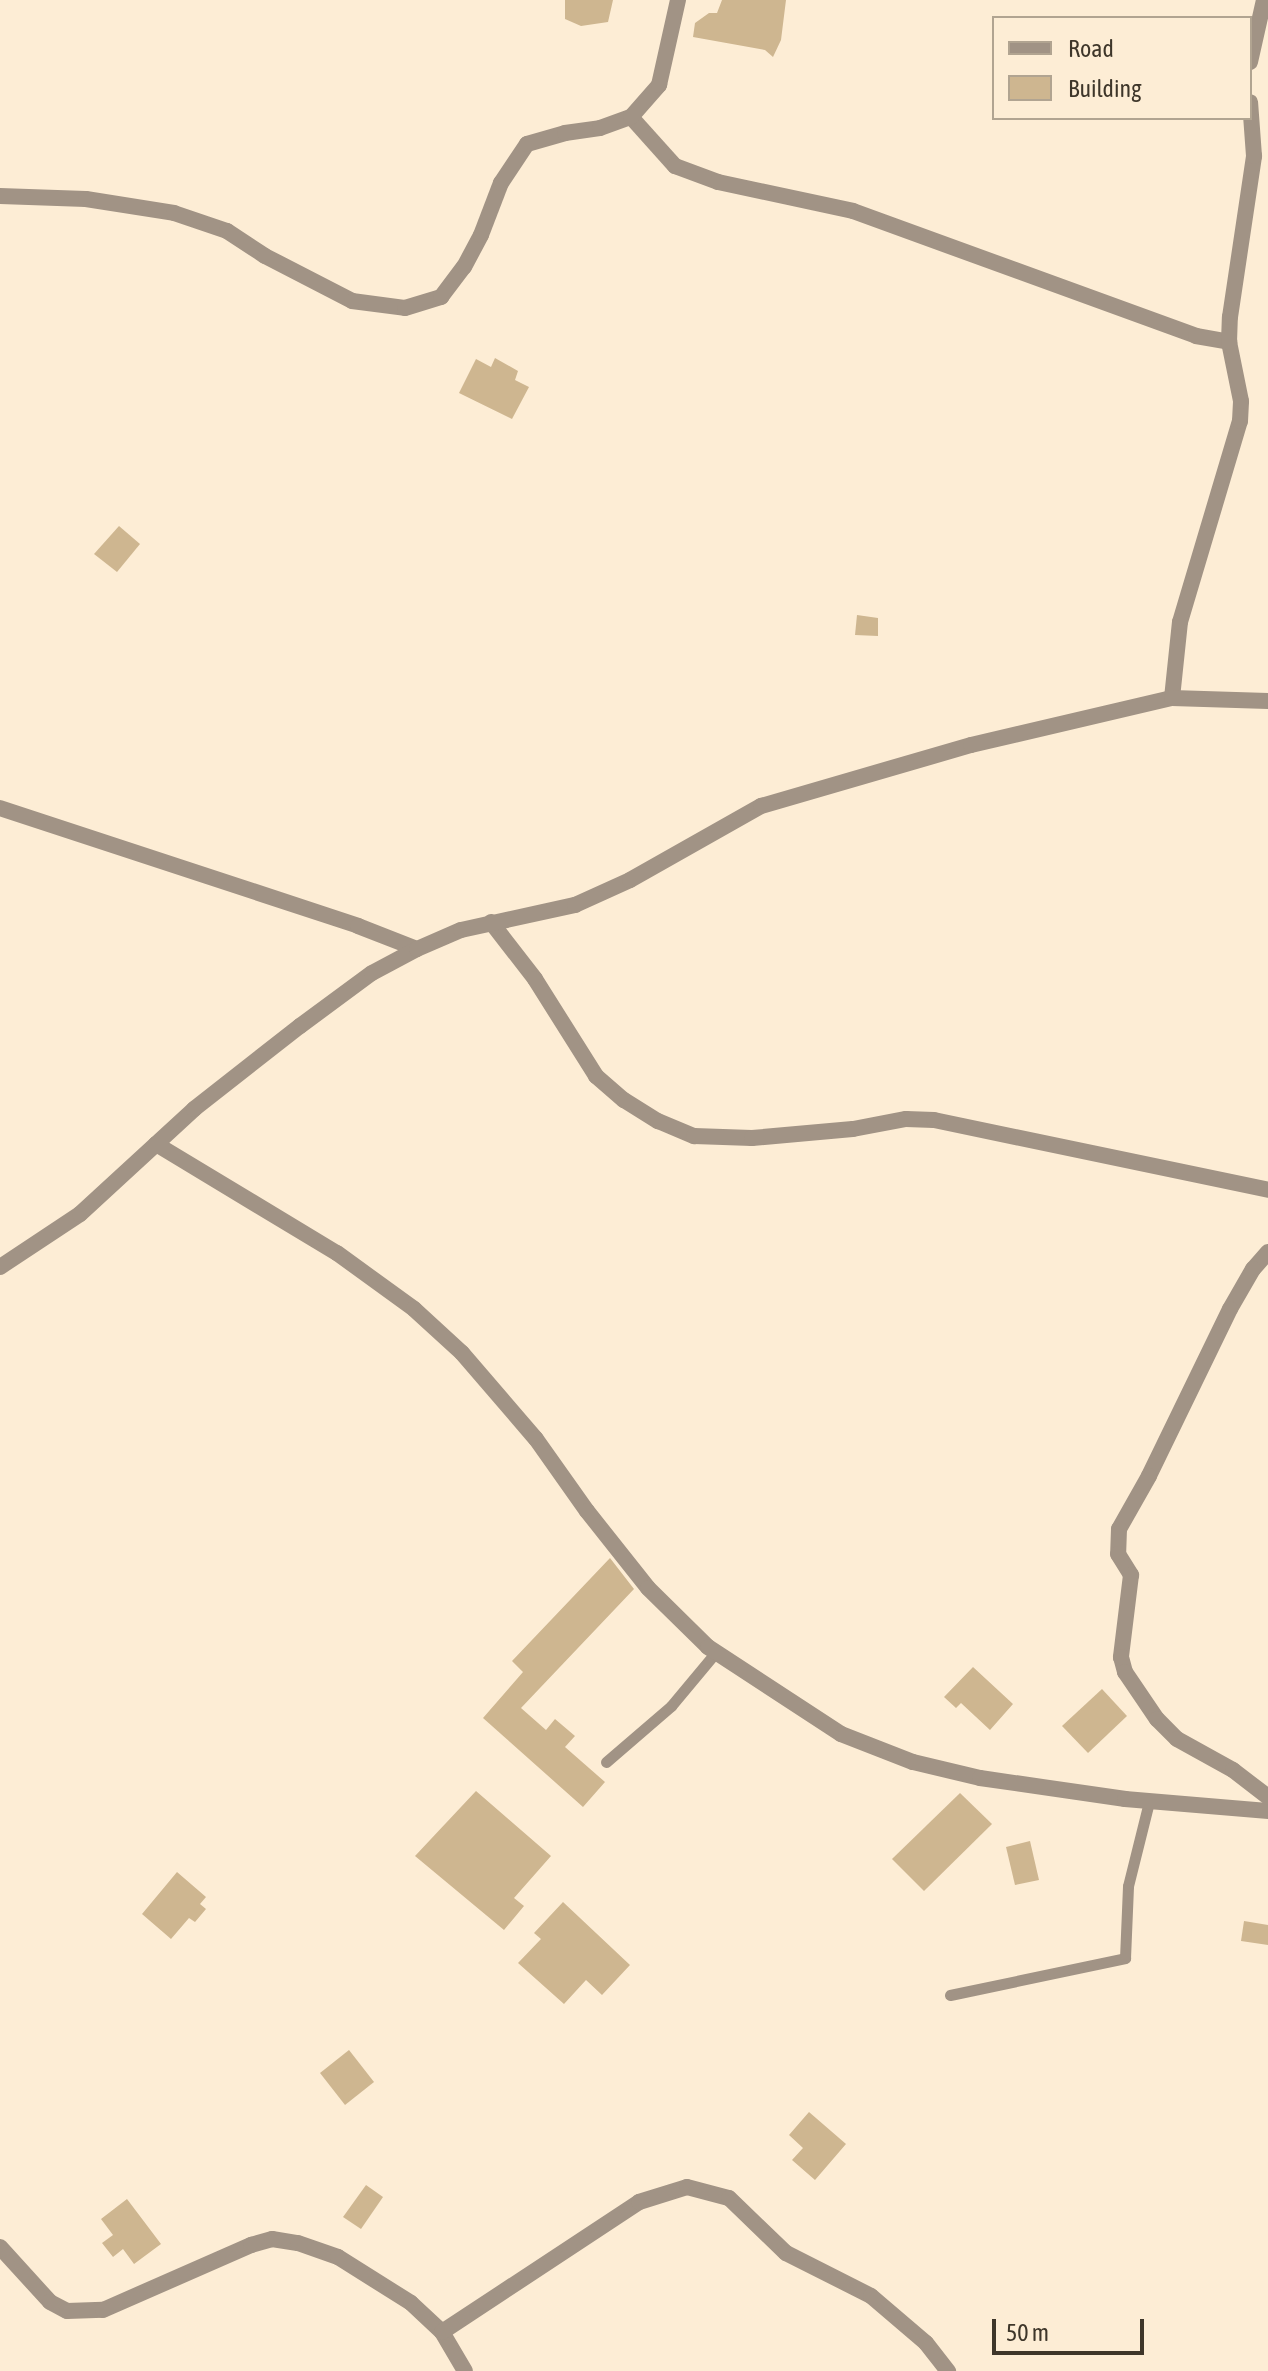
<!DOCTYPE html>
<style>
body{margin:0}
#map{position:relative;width:1268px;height:2371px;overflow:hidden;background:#fdedd5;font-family:"Asap Condensed",sans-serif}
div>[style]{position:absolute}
.building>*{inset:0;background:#ceb690}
.service>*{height:11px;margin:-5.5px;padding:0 5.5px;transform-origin:5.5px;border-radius:5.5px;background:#a19385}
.minor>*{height:16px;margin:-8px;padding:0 8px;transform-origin:8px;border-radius:8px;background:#a19385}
span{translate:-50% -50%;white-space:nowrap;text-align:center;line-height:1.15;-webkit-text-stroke:6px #fdedd5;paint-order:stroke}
.legend{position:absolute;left:992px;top:16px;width:260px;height:104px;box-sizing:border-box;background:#fdedd5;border:2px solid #b1a491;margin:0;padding:10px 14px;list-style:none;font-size:24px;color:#3e362a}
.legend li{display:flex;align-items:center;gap:16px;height:40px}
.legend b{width:40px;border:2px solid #b1a491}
.scale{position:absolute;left:992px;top:2319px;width:152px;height:36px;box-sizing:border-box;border:4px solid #3e362a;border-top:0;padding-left:10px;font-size:24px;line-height:28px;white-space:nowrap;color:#3e362a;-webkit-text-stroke:6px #fdedd5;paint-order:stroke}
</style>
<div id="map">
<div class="building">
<div style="clip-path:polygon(565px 0,613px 0,608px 22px,581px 26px,565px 19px)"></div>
<div style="clip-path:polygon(722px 0,786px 0,781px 40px,773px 57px,765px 50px,693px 37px,695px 23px,709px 13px,717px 13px)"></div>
<div style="clip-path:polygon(495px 358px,518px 371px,515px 380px,529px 387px,512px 419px,459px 393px,476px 359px,491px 367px)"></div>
<div style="clip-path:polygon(119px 526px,140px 544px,117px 572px,94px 554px)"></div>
<div style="clip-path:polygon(857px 615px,878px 618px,878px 636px,855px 635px)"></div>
<div style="clip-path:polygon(610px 1558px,634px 1589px,521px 1708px,546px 1730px,555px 1719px,575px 1736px,565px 1747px,605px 1782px,583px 1807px,483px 1718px,523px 1672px,512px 1661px)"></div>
<div style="clip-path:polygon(973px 1667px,1013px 1704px,990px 1730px,961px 1703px,956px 1708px,944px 1697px)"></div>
<div style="clip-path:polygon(1102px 1689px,1127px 1716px,1088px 1753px,1062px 1726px)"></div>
<div style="clip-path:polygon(476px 1791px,551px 1856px,514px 1898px,524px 1906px,504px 1930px,415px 1856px)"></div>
<div style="clip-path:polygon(960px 1793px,992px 1824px,924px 1891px,892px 1859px)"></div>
<div style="clip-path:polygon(1030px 1841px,1039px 1880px,1015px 1885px,1006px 1847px)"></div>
<div style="clip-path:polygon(177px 1872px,206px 1897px,200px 1904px,206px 1909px,195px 1922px,189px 1918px,171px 1939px,142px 1914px)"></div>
<div style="clip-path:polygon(563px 1902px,630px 1965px,602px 1995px,586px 1980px,564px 2004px,518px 1963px,541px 1939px,534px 1933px)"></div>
<div style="clip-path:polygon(1244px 1921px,1268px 1925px,1268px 1945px,1241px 1941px)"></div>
<div style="clip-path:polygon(349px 2050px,374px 2082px,345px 2105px,320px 2073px)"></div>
<div style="clip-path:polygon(809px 2112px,846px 2144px,815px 2180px,792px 2160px,803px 2148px,789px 2135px)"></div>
<div style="clip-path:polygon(366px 2185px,383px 2197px,361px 2229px,343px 2217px)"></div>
<div style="clip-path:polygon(127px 2199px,161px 2244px,134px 2264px,123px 2249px,113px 2257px,102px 2243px,113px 2235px,101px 2219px)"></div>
</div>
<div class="service">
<div style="left:606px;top:1762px;width:86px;rotate:-40.7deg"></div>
<div style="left:671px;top:1706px;width:70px;rotate:-50.2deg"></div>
<div style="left:950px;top:1995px;width:179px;rotate:-11.9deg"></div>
<div style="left:1125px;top:1958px;width:72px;rotate:-87.6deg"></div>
<div style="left:1128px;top:1886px;width:87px;rotate:-76deg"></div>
</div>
<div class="minor">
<div style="left:1250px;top:62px;width:64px;rotate:-77.3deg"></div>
<div style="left:631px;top:117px;width:66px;rotate:48.1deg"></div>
<div style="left:675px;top:166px;width:46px;rotate:20.4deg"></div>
<div style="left:718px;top:182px;width:138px;rotate:12.1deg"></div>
<div style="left:853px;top:211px;width:365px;rotate:20deg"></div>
<div style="left:1196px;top:336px;width:34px;rotate:10deg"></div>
<div style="left:0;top:196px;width:86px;rotate:2deg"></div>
<div style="left:86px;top:199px;width:89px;rotate:9deg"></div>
<div style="left:174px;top:213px;width:56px;rotate:18.8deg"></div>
<div style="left:227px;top:231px;width:45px;rotate:33.3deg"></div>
<div style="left:265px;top:256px;width:98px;rotate:27.3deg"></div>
<div style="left:352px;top:301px;width:53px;rotate:7.5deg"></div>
<div style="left:405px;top:308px;width:38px;rotate:-17deg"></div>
<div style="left:441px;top:297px;width:38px;rotate:-53deg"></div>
<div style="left:464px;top:267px;width:36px;rotate:-62deg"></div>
<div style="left:481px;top:235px;width:56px;rotate:-69deg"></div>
<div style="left:501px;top:183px;width:47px;rotate:-56.3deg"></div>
<div style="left:527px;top:144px;width:40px;rotate:-16deg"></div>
<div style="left:565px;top:133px;width:35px;rotate:-8deg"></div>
<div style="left:600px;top:128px;width:33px;rotate:-20deg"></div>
<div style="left:631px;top:117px;width:43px;rotate:-48.8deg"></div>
<div style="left:659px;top:85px;width:87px;rotate:-77.4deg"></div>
<div style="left:1172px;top:698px;width:76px;rotate:-84deg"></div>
<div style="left:1180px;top:622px;width:210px;rotate:-73.4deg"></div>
<div style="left:1240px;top:421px;width:20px;rotate:-87deg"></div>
<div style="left:1241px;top:401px;width:60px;rotate:-101.5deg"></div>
<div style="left:1229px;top:342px;width:25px;rotate:-88deg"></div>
<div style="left:1230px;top:317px;width:163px;rotate:-81.5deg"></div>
<div style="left:1254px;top:156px;width:54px;rotate:-94.2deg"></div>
<div style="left:0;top:808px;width:377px;rotate:18.2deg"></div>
<div style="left:358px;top:926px;width:63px;rotate:21.3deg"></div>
<div style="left:491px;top:922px;width:72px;rotate:52.3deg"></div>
<div style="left:535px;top:979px;width:115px;rotate:57.8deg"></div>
<div style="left:596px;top:1076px;width:37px;rotate:41deg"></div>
<div style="left:624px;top:1100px;width:40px;rotate:32deg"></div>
<div style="left:658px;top:1121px;width:39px;rotate:23deg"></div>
<div style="left:694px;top:1136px;width:58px;rotate:2deg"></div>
<div style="left:752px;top:1138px;width:101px;rotate:-5.1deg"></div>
<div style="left:853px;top:1129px;width:54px;rotate:-10.7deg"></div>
<div style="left:906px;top:1119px;width:28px;rotate:2deg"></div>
<div style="left:934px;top:1120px;width:341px;rotate:11.8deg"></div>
<div style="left:156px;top:1144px;width:211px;rotate:31.1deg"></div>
<div style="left:337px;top:1253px;width:95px;rotate:36deg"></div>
<div style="left:414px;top:1309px;width:65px;rotate:42.5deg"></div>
<div style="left:462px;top:1353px;width:113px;rotate:49.3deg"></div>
<div style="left:536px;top:1439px;width:88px;rotate:54.7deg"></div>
<div style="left:587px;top:1511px;width:98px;rotate:51.6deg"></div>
<div style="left:648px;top:1588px;width:84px;rotate:44.5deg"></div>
<div style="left:708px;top:1647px;width:159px;rotate:33.2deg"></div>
<div style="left:841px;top:1734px;width:77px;rotate:21.3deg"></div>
<div style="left:913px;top:1762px;width:69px;rotate:13.4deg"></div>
<div style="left:980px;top:1778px;width:147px;rotate:8.2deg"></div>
<div style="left:1125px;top:1799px;width:144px;rotate:4.8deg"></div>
<div style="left:1268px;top:1252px;width:23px;rotate:131deg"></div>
<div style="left:1253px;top:1269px;width:46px;rotate:119.9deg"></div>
<div style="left:1230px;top:1309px;width:186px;rotate:115.9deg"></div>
<div style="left:1149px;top:1476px;width:61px;rotate:119.5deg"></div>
<div style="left:1119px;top:1529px;width:25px;rotate:92deg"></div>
<div style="left:1118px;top:1554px;width:25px;rotate:58deg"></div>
<div style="left:1131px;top:1575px;width:83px;rotate:97deg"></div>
<div style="left:1121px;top:1657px;width:16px;rotate:75deg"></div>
<div style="left:1125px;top:1672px;width:57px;rotate:55.8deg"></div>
<div style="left:1157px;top:1719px;width:28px;rotate:45deg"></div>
<div style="left:1177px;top:1739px;width:64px;rotate:29deg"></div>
<div style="left:1233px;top:1770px;width:44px;rotate:37.6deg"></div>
<div style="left:0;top:1267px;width:96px;rotate:-33.5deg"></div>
<div style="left:80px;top:1214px;width:155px;rotate:-42.6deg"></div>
<div style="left:194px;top:1109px;width:135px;rotate:-38.1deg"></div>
<div style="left:300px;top:1026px;width:89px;rotate:-36.4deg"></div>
<div style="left:372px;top:973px;width:51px;rotate:-28.1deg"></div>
<div style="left:417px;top:949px;width:48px;rotate:-23.4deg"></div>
<div style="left:461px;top:930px;width:117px;rotate:-12.4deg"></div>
<div style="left:575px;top:905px;width:60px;rotate:-24.4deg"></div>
<div style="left:630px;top:880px;width:150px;rotate:-29.5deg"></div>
<div style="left:761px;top:806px;width:219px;rotate:-16.2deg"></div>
<div style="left:971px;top:745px;width:206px;rotate:-13.2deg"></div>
<div style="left:1172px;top:698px;width:96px;rotate:1.8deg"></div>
<div style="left:0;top:2247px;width:74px;rotate:47.7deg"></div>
<div style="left:50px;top:2302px;width:19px;rotate:28deg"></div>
<div style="left:67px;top:2311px;width:36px;rotate:-2deg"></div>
<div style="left:103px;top:2310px;width:162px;rotate:-23.7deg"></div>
<div style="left:251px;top:2245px;width:22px;rotate:-16deg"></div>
<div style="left:272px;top:2239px;width:26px;rotate:9deg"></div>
<div style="left:298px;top:2243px;width:42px;rotate:19.3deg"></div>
<div style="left:338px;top:2257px;width:86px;rotate:32.2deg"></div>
<div style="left:411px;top:2303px;width:42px;rotate:43.1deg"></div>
<div style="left:442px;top:2332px;width:45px;rotate:59.5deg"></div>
<div style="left:442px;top:2332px;width:236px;rotate:-33.4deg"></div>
<div style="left:639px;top:2202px;width:50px;rotate:-17.4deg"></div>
<div style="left:687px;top:2187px;width:43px;rotate:14.7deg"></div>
<div style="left:729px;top:2198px;width:79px;rotate:44deg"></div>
<div style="left:786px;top:2253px;width:95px;rotate:26.8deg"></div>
<div style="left:871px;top:2296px;width:72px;rotate:40.5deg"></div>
<div style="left:926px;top:2343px;width:36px;rotate:52deg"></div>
</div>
<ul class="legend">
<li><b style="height:10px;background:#a19385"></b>Road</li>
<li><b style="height:22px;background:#ceb690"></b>Building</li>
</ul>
<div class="scale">50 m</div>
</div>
